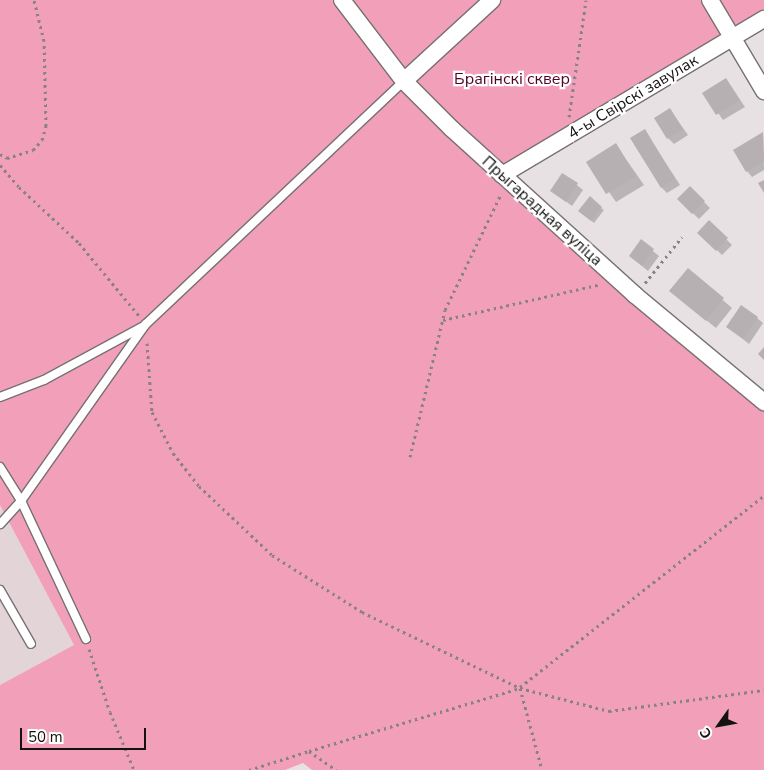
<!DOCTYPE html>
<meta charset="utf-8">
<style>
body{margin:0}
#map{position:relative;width:764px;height:770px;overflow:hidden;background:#e8e1e3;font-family:"Nunito Sans",sans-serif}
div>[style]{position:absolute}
.built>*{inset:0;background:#e3d4d8}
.green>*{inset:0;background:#f29fb9}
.shadow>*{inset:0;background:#0003}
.building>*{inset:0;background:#b6b0b2}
.path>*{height:3px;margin-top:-1.5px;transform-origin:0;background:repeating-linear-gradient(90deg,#878284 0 2.5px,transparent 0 6.5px)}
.roads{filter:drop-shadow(1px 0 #777173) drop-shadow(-1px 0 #777173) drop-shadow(0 1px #777173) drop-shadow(0 -1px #777173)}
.lane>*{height:8px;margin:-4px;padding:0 4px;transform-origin:4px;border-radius:4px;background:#fff}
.street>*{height:16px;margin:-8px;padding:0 8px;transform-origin:8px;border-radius:8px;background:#fff}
span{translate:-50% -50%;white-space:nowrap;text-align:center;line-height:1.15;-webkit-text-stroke:4.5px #fff;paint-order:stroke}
.park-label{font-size:16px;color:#4f0428}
.street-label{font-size:16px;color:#141213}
.north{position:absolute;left:694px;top:700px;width:50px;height:50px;-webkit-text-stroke:4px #fff;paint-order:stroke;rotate:238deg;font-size:14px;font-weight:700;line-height:20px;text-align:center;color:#141213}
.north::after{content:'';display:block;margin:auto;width:18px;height:22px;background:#141213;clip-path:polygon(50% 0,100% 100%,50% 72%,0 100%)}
.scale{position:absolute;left:20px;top:728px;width:126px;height:22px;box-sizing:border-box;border:2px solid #141213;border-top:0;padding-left:6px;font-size:15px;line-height:18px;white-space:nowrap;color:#141213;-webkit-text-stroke:4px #fff;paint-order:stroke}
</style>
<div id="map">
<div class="built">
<div style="clip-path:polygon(0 505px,74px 645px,0 685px)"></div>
</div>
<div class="green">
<div style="clip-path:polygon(0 0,764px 0,764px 19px,502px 175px,764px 405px,764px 770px,312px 770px,303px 763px,285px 770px,0 770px,0 685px,74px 645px,0 505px)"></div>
</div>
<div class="shadow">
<div style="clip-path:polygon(726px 79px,745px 107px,723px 120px,704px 93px)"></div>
<div style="clip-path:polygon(670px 110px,688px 135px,674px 144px,668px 138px)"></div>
<div style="clip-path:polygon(645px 131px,680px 185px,667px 193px,661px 187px)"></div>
<div style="clip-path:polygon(763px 133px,764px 170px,752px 177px,747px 171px)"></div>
<div style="clip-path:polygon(616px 145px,644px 185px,616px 202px,588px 162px)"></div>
<div style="clip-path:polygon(563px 174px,583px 190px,572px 206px,552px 191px)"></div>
<div style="clip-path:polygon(690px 188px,710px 208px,699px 219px,678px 199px)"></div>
<div style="clip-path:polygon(601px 208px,604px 210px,594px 223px,582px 213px)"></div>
<div style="clip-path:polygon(709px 222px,732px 245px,722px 255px,699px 233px)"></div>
<div style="clip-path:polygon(641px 241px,659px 256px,648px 271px,630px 256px)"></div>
<div style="clip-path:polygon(688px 270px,732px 308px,716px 328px,680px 299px)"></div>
<div style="clip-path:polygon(757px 318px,763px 323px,749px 344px,728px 327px)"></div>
</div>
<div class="building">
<div style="clip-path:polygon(726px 78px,740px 100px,716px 115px,702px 93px)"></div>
<div style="clip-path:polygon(670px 108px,683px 129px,667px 139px,654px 118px)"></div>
<div style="clip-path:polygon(645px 129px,675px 179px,661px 188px,630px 138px)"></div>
<div style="clip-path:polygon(763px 132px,764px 161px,746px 172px,733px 150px)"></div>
<div style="clip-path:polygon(616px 143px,636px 176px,606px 194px,586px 162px)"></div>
<div style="clip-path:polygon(562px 173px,578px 183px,566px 202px,550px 191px)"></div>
<div style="clip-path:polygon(764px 180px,764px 193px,758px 183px)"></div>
<div style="clip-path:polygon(690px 186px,705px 201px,692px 214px,677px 199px)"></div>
<div style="clip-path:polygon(590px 196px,602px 207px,591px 221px,578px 211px)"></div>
<div style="clip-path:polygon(709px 220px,728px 238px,716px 251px,697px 233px)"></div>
<div style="clip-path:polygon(641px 239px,654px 249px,642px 266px,629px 256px)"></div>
<div style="clip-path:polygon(688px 268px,724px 298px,706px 321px,669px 291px)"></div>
<div style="clip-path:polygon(741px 305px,758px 317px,743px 339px,726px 327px)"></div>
<div style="clip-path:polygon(764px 347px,764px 360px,758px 354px)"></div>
</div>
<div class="path">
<div style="left:569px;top:117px;width:118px;rotate:-81.7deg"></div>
<div style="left:0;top:154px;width:8px;rotate:30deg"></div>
<div style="left:7px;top:158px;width:27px;rotate:-17deg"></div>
<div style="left:33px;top:150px;width:13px;rotate:-48deg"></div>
<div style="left:42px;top:140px;width:15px;rotate:-74deg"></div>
<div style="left:46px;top:126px;width:85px;rotate:-91.3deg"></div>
<div style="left:44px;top:41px;width:42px;rotate:-103.7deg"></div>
<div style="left:0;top:165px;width:29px;rotate:49deg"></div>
<div style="left:19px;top:187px;width:82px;rotate:43deg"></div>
<div style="left:79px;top:243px;width:96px;rotate:50.5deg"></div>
<div style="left:645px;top:283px;width:59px;rotate:-51.2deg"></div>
<div style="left:443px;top:320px;width:162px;rotate:-12.8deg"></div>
<div style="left:147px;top:343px;width:69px;rotate:85.9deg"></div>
<div style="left:152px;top:412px;width:46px;rotate:62.9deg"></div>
<div style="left:173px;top:453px;width:42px;rotate:51.8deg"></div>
<div style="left:199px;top:486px;width:100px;rotate:43.4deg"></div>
<div style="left:272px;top:555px;width:107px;rotate:32.3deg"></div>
<div style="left:362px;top:612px;width:175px;rotate:25.7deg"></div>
<div style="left:520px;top:688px;width:92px;rotate:14.5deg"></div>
<div style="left:609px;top:711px;width:156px;rotate:-7.7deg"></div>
<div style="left:410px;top:457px;width:151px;rotate:-76.6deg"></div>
<div style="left:445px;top:310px;width:129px;rotate:-64.2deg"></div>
<div style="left:89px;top:649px;width:66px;rotate:71.6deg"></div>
<div style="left:110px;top:712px;width:63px;rotate:67.5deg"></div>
<div style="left:520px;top:687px;width:310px;rotate:-38.1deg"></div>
<div style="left:309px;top:751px;width:220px;rotate:-16.6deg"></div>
<div style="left:520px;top:688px;width:85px;rotate:75deg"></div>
<div style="left:249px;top:770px;width:63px;rotate:-17.6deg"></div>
<div style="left:309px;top:751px;width:33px;rotate:35deg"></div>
</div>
<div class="roads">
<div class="lane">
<div style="left:0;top:397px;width:47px;rotate:-21.1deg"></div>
<div style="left:44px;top:380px;width:114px;rotate:-28.4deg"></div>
<div style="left:0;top:467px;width:40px;rotate:58deg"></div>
<div style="left:21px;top:501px;width:31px;rotate:132deg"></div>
<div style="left:0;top:590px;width:62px;rotate:60.1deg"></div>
<div style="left:86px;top:639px;width:153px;rotate:-115.2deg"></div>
<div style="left:21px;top:501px;width:217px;rotate:-54.8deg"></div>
<div style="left:146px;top:324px;width:354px;rotate:-43.3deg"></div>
</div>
<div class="street">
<div style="left:342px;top:0;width:102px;rotate:52.6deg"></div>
<div style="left:404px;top:81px;width:68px;rotate:45deg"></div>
<div style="left:452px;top:129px;width:247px;rotate:42.2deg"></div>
<div style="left:635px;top:295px;width:168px;rotate:39.7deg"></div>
<div style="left:710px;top:0;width:106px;rotate:59.3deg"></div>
<div style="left:404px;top:81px;width:120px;rotate:-42.6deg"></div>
<div style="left:502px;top:175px;width:305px;rotate:-30.8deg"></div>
</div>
</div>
<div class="park-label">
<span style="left:512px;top:79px">Брагінскі сквер</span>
</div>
<div class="street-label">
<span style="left:633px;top:97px;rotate:-31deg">4-ы Свірскі завулак</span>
<span style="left:542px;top:211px;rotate:42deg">Прыгарадная вуліца</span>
</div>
<div class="north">С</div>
<div class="scale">50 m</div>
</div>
